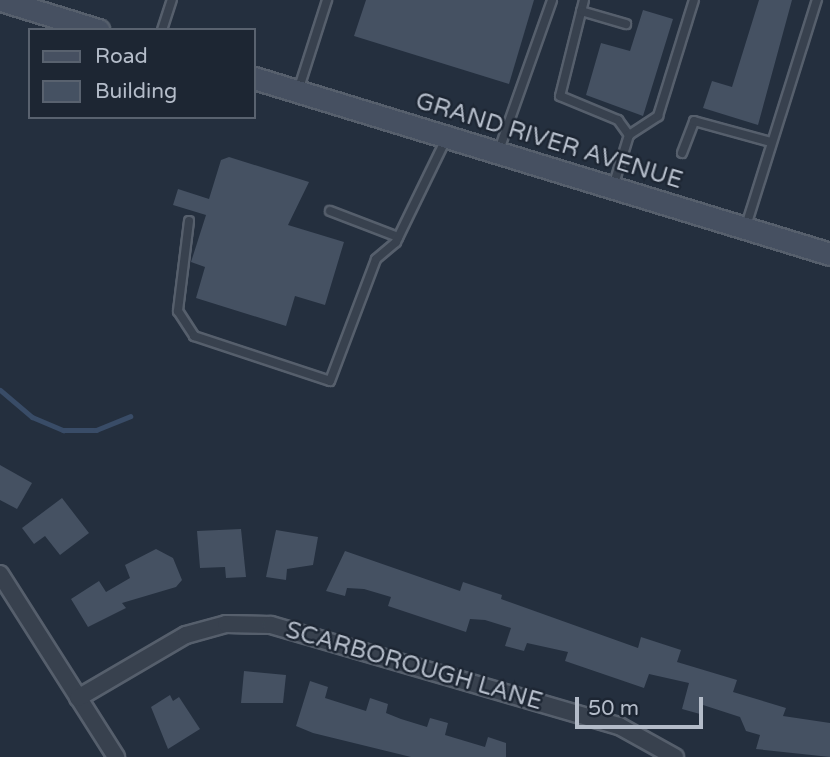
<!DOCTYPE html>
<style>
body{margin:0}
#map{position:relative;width:830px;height:757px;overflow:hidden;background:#242f3e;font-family:"Varela Round",sans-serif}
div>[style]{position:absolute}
.stream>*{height:5px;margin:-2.5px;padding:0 2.5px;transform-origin:2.5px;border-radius:2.5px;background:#394c67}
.building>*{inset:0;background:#455162}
.roads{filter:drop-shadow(2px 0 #565f6c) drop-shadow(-2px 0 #565f6c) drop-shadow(0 2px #565f6c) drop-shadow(0 -2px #565f6c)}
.service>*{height:8px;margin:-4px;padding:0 4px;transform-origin:4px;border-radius:4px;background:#38414e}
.minor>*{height:16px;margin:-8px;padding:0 8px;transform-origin:8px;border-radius:8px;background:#38414e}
.secondary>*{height:21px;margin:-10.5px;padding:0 10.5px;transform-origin:10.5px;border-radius:10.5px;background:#465061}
span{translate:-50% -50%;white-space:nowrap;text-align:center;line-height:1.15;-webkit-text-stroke:5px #1d2633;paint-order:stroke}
.street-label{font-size:24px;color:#b4bcc9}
.legend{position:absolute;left:28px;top:28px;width:228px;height:91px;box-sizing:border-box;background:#1d2633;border:2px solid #59626f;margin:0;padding:9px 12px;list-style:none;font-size:21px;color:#b4bcc9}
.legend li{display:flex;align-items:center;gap:14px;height:35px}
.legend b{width:35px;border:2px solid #59626f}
.scale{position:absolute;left:575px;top:697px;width:128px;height:32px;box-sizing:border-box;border:4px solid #b4bcc9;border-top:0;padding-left:9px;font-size:21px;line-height:24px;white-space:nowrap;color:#b4bcc9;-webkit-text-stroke:5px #1d2633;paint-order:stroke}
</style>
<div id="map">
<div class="stream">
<div style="left:0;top:390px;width:42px;rotate:40.2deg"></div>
<div style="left:32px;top:417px;width:34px;rotate:23deg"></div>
<div style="left:63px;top:430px;width:33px"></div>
<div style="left:96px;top:430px;width:37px;rotate:-22deg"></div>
</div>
<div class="building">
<div style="clip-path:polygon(366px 0,534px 0,509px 84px,354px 36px)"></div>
<div style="clip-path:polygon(759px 0,792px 0,758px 125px,703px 108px,712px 81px,732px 87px)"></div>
<div style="clip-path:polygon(643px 10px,673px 19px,643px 116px,586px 95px,601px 43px,630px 51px)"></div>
<div style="clip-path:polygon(229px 157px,309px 182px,288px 225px,344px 242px,325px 305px,295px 296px,286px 326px,196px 298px,205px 267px,191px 262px,206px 215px,173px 205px,178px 189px,209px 199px,221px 160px)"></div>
<div style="clip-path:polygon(0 465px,32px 483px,17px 509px,0 500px)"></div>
<div style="clip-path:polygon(62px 498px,89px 533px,60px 555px,45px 536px,34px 544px,22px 528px)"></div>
<div style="clip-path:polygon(241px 529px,246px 577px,226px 578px,225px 567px,200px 568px,197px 531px)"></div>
<div style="clip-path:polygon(276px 530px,318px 537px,313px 565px,287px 569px,286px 580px,266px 577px)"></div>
<div style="clip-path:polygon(156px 549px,173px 558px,182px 580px,176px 587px,122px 603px,126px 608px,88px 627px,71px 599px,99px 581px,106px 592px,130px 578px,125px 565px)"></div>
<div style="clip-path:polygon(345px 551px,460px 591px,463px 582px,502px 595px,501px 599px,638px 648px,641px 637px,681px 650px,677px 662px,737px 680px,733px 692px,786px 708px,783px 716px,830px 723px,830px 757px,756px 749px,760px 735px,746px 731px,740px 717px,703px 705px,700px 714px,682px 709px,689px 683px,649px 674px,644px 688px,565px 661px,568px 652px,527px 643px,524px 651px,505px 646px,511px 628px,485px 620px,470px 619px,466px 632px,388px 606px,391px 597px,364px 589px,347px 588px,345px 596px,326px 591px)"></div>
<div style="clip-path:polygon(244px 671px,286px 675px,283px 703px,241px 703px)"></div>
<div style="clip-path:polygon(310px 681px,328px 687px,325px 698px,366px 711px,370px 698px,388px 704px,386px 713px,401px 719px,427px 727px,430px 718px,448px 723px,445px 735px,485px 747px,488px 737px,506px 743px,506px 757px,411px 757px,313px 733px,296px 726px)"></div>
<div style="clip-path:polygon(170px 695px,173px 701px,179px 697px,200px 729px,168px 749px,151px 707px)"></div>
</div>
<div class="roads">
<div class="service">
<div style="left:584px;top:0;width:99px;rotate:104deg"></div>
<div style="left:560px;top:96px;width:63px;rotate:22.5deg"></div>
<div style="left:618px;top:120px;width:19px;rotate:54deg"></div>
<div style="left:581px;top:11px;width:47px;rotate:16.1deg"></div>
<div style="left:162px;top:30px;width:32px;rotate:-72deg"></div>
<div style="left:298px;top:91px;width:96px;rotate:-72.3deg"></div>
<div style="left:499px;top:150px;width:159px;rotate:-70.5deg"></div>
<div style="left:682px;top:153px;width:34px;rotate:-69deg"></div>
<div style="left:694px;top:121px;width:80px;rotate:15.3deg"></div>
<div style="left:613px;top:187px;width:54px;rotate:-72.9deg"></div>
<div style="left:629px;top:135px;width:35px;rotate:-33deg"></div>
<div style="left:658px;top:116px;width:121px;rotate:-72.8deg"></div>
<div style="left:330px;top:211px;width:73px;rotate:20.9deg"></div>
<div style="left:189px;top:221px;width:91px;rotate:97deg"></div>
<div style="left:178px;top:311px;width:30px;rotate:57deg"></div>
<div style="left:194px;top:336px;width:143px;rotate:18.3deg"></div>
<div style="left:330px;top:381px;width:130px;rotate:-69.3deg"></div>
<div style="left:376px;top:259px;width:26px;rotate:-40deg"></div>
<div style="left:396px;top:242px;width:117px;rotate:-64.1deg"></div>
<div style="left:746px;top:226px;width:237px;rotate:-72.6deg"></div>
</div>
<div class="minor">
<div style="left:0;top:574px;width:217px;rotate:57.6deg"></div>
<div style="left:78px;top:698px;width:125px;rotate:-30.3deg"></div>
<div style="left:186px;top:635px;width:41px;rotate:-15.4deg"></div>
<div style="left:226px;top:624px;width:45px;rotate:1.3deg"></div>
<div style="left:271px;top:625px;width:362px;rotate:16.2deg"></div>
<div style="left:619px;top:726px;width:64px;rotate:29deg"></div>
</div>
<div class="secondary">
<div style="left:1px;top:0;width:102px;rotate:17.2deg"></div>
<div style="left:254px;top:78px;width:602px;rotate:16.99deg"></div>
</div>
</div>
<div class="street-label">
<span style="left:549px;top:141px;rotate:17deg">GRAND RIVER AVENUE</span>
<span style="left:414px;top:666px;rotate:16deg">SCARBOROUGH LANE</span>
</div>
<ul class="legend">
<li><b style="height:9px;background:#465061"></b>Road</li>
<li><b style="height:19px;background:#455162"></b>Building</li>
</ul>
<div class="scale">50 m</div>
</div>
